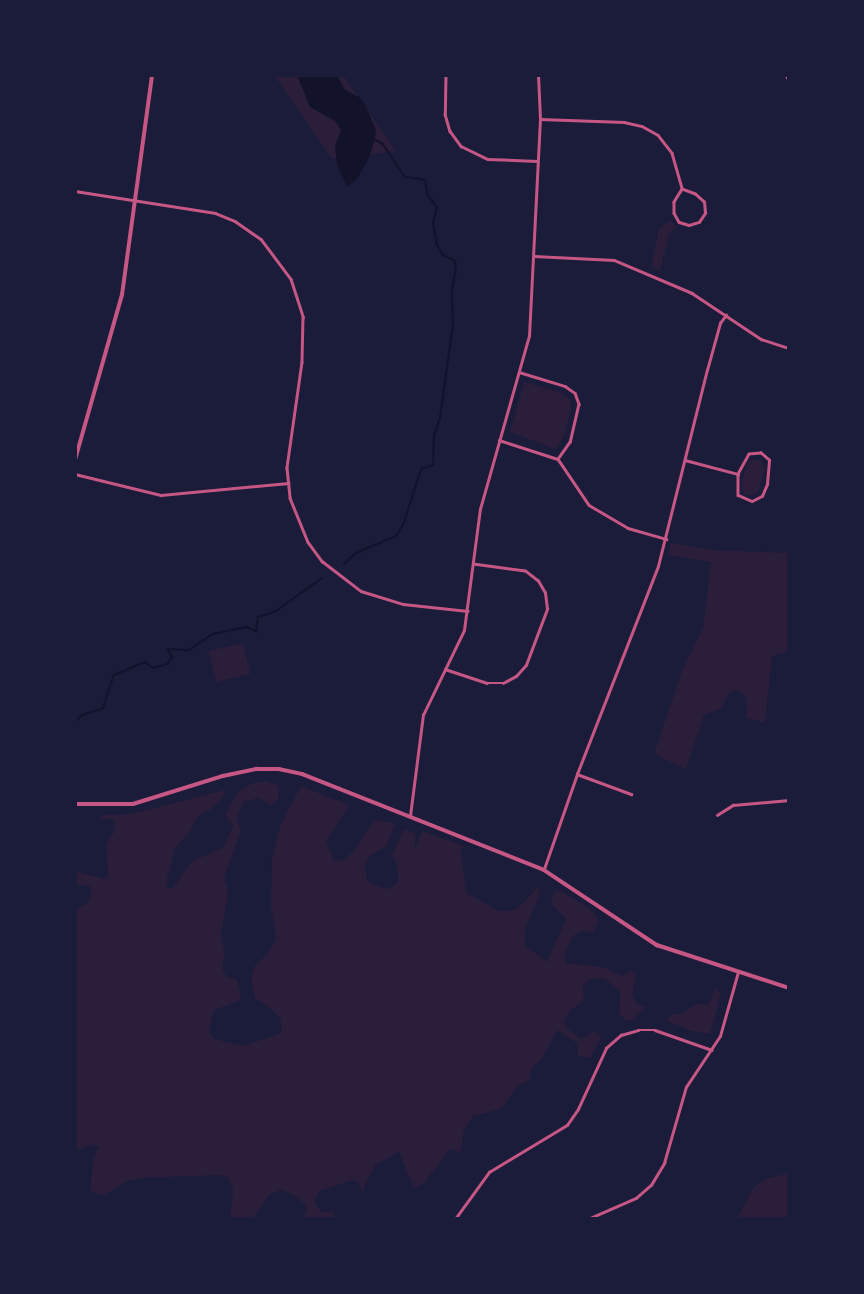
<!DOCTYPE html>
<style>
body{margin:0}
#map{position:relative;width:864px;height:1294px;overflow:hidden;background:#1b1b3a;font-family:Figtree,sans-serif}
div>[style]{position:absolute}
.green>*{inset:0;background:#2a1e3b}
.water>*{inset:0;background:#12122b}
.stream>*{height:2px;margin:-1px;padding:0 1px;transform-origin:1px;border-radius:1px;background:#12122b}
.minor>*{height:2.5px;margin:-1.25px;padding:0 1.25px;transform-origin:1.25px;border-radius:1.25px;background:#c65784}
.tertiary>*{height:3.5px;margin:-1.75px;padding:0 1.75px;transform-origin:1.75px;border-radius:1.75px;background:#c65784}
span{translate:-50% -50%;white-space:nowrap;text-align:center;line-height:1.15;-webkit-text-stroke:7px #1b1b3a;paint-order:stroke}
.frame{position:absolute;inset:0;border:77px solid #1b1b3a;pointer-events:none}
</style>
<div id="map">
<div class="green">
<div style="clip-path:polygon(274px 75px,343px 75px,396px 151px,332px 159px)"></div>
<div style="clip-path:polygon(670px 220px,677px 227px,669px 234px,660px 271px,651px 267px,659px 229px)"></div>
<div style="clip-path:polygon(524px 382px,563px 393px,570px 400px,571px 410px,564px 435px,556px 449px,510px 432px)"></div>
<div style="clip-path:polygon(752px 459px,761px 461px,765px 469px,758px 492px,750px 496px,744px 494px,741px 486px,747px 464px)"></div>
<div style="clip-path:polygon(671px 543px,712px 550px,789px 553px,789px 651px,772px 656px,765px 723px,747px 718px,746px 697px,738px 690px,729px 692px,722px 708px,704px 715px,686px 769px,654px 754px,682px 671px,703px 628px,711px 562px,668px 555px)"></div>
<div style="clip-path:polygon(243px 643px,250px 674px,216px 682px,208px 651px)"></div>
<div style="clip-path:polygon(266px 781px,279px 786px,278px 800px,271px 805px,259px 798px,243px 802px,237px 818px,241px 831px,224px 877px,228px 891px,221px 936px,225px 955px,222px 968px,227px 977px,237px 979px,241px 996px,239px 1001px,214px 1010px,209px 1032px,214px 1039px,243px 1046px,279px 1034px,282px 1029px,280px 1018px,268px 1006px,255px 999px,251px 977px,255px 965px,268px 954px,276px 938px,271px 906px,272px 858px,280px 826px,301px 786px,349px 805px,326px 842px,334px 861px,344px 860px,354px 851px,374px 820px,395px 823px,386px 847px,370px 855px,365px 866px,367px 880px,377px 886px,387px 889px,398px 883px,398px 868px,392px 855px,404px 829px,415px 834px,415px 848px,422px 831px,464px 846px,461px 852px,466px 893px,500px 911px,516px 910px,538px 887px,540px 892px,525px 930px,525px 945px,547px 962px,566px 919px,551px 904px,555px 890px,563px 892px,592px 911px,599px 921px,594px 932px,581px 931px,573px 936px,565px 953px,566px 963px,603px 967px,622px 976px,629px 971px,636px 972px,632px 996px,637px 1004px,646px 1008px,630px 1021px,625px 1020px,619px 1013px,620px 991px,604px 978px,590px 979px,583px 986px,584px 1000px,571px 1010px,564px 1021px,568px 1029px,581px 1039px,594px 1031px,602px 1036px,590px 1058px,578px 1056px,577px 1043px,557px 1030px,542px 1059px,533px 1066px,529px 1080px,518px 1086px,501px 1109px,473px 1116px,464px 1129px,461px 1152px,450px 1149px,423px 1184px,416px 1188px,413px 1186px,399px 1152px,375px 1165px,362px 1192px,358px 1182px,352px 1180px,319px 1191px,315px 1200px,317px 1207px,323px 1212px,332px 1211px,336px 1219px,302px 1219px,307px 1210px,304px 1203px,292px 1194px,280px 1190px,269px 1195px,252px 1219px,230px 1219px,233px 1189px,229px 1178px,219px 1175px,141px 1178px,128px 1181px,104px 1195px,90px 1192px,94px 1157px,99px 1147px,93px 1144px,75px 1151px,75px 910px,88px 902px,92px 889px,88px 885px,77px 886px,75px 871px,104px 879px,108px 875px,106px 844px,113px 834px,115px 824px,112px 819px,101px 819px,101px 815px,131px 814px,225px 790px,225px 795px,211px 809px,197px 817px,190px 832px,175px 848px,167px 879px,168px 888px,173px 888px,191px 862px,224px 847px,233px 825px,225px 815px,239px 791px,253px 783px)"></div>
<div style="clip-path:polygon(716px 988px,721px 994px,710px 1034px,692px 1031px,667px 1021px,671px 1014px,681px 1014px,696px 1004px,708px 1005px)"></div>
<div style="clip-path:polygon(789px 1173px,789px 1219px,737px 1219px,754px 1187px,766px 1179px)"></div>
</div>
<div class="water">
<div style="clip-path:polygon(297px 75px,337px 75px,345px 90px,361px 98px,367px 109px,376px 130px,375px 139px,369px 158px,357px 179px,347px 187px,337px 165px,335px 145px,341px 130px,335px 121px,310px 107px)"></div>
</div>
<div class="stream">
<div style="left:344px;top:564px;width:16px;rotate:-43deg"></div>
<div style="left:356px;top:553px;width:43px;rotate:-23deg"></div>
<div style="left:396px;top:536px;width:13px;rotate:-58deg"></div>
<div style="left:403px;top:525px;width:59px;rotate:-72.2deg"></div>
<div style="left:421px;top:469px;width:13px;rotate:-18deg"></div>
<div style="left:433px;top:465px;width:30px;rotate:-88deg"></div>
<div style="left:434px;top:435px;width:18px;rotate:-71deg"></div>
<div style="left:440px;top:418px;width:96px;rotate:-82.2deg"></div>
<div style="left:453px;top:323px;width:33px;rotate:-92deg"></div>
<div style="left:452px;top:290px;width:23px;rotate:-80deg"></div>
<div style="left:456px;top:267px;width:7px;rotate:-106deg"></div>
<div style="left:454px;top:260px;width:12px;rotate:-156deg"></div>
<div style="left:443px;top:255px;width:12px;rotate:-121deg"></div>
<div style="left:437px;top:245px;width:22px;rotate:-100deg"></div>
<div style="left:433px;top:223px;width:16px;rotate:-76deg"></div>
<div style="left:437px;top:207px;width:14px;rotate:-129deg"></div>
<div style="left:428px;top:196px;width:16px;rotate:-101deg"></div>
<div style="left:425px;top:180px;width:20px;rotate:-171deg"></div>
<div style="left:405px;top:177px;width:40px;rotate:-124deg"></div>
<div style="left:383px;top:144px;width:9px;rotate:-153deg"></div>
<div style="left:75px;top:722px;width:10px;rotate:-45deg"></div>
<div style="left:82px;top:715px;width:22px;rotate:-18deg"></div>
<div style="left:103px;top:708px;width:35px;rotate:-72deg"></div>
<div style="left:114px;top:675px;width:34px;rotate:-23deg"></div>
<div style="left:145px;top:662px;width:10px;rotate:37deg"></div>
<div style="left:153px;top:668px;width:15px;rotate:-16deg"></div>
<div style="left:167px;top:664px;width:9px;rotate:-54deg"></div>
<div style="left:172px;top:657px;width:9px;rotate:-122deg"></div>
<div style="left:167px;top:649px;width:22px;rotate:3deg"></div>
<div style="left:189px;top:650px;width:29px;rotate:-34deg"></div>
<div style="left:213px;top:634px;width:34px;rotate:-12deg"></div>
<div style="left:246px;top:627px;width:11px;rotate:22deg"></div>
<div style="left:256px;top:631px;width:14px;rotate:-82deg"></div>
<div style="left:258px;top:617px;width:19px;rotate:-18deg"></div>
<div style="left:276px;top:611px;width:57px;rotate:-35.7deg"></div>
</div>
<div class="minor">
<div style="left:446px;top:75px;width:39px;rotate:91deg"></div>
<div style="left:445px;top:114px;width:18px;rotate:74deg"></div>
<div style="left:450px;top:131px;width:19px;rotate:54deg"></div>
<div style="left:461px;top:146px;width:30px;rotate:26deg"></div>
<div style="left:488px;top:159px;width:49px;rotate:2.3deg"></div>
<div style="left:786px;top:75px;width:6px;rotate:59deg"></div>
<div style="left:540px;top:119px;width:84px;rotate:2deg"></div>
<div style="left:624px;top:122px;width:18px;rotate:13deg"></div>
<div style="left:642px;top:126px;width:18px;rotate:29deg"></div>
<div style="left:658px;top:135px;width:23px;rotate:52deg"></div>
<div style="left:672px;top:153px;width:37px;rotate:74deg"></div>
<div style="left:682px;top:189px;width:15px;rotate:122deg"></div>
<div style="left:674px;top:202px;width:11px;rotate:90deg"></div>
<div style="left:674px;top:213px;width:10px;rotate:61deg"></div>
<div style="left:679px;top:222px;width:10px;rotate:17deg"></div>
<div style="left:689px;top:225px;width:10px;rotate:-17deg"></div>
<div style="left:699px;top:222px;width:11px;rotate:-56deg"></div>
<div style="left:705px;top:213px;width:11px;rotate:-95deg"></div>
<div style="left:704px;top:202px;width:12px;rotate:-138deg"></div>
<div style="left:695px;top:194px;width:14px;rotate:-159deg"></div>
<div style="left:75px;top:191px;width:142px;rotate:8.9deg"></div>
<div style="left:215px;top:213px;width:22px;rotate:22deg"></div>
<div style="left:235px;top:221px;width:32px;rotate:35deg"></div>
<div style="left:261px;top:239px;width:50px;rotate:53.1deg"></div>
<div style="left:291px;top:279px;width:40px;rotate:72deg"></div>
<div style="left:303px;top:317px;width:45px;rotate:91.3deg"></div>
<div style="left:302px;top:362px;width:107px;rotate:98.1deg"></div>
<div style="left:287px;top:468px;width:30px;rotate:84deg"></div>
<div style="left:290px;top:498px;width:48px;rotate:67.8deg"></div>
<div style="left:308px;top:542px;width:24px;rotate:54deg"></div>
<div style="left:322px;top:561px;width:49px;rotate:37.6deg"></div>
<div style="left:361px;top:591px;width:44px;rotate:17.2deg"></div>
<div style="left:403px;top:604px;width:65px;rotate:6.1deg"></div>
<div style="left:534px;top:256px;width:80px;rotate:2.9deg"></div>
<div style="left:614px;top:260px;width:85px;rotate:22.9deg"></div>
<div style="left:692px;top:293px;width:83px;rotate:33.7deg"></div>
<div style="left:761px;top:339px;width:29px;rotate:18deg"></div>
<div style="left:519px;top:372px;width:48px;rotate:16.9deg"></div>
<div style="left:565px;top:386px;width:12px;rotate:35deg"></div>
<div style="left:575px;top:393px;width:12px;rotate:70deg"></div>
<div style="left:579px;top:404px;width:39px;rotate:103deg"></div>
<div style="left:570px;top:442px;width:21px;rotate:125deg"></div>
<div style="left:499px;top:440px;width:62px;rotate:17.9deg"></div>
<div style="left:558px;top:459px;width:55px;rotate:56deg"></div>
<div style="left:589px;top:505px;width:45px;rotate:30.5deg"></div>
<div style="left:628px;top:528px;width:40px;rotate:16deg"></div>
<div style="left:685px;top:460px;width:55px;rotate:14.8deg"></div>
<div style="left:738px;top:474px;width:21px;rotate:90deg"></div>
<div style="left:738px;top:495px;width:15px;rotate:23deg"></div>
<div style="left:752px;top:501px;width:11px;rotate:-27deg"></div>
<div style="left:762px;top:496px;width:13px;rotate:-67deg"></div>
<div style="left:767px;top:484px;width:24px;rotate:-85deg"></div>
<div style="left:769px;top:460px;width:11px;rotate:-139deg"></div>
<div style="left:761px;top:453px;width:12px;rotate:175deg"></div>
<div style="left:749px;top:454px;width:23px;rotate:119deg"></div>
<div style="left:75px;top:474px;width:89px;rotate:13.7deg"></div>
<div style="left:161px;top:495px;width:128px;rotate:-5.4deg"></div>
<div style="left:445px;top:669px;width:44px;rotate:18.4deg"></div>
<div style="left:487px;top:683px;width:16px"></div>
<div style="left:503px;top:683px;width:15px;rotate:-28deg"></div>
<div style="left:516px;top:676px;width:15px;rotate:-48deg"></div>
<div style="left:526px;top:665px;width:60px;rotate:-69.4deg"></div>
<div style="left:547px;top:609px;width:16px;rotate:-97deg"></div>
<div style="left:545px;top:593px;width:14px;rotate:-120deg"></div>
<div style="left:538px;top:581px;width:16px;rotate:-142deg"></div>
<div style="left:525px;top:571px;width:52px;rotate:-172.3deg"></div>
<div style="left:577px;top:774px;width:58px;rotate:20.3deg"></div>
<div style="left:717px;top:815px;width:19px;rotate:-32deg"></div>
<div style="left:733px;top:805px;width:56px;rotate:-5.1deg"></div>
<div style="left:410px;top:816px;width:102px;rotate:-82.7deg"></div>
<div style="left:423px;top:715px;width:94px;rotate:-64.2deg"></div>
<div style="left:464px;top:630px;width:122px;rotate:-82.5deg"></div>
<div style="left:480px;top:509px;width:180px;rotate:-74.2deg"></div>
<div style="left:529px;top:336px;width:217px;rotate:-87.1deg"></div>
<div style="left:540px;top:119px;width:44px;rotate:-92.6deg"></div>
<div style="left:544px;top:869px;width:101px;rotate:-70.8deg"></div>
<div style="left:577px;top:774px;width:223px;rotate:-68.7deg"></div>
<div style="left:658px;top:566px;width:202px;rotate:-76deg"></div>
<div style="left:707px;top:370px;width:49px;rotate:-74.5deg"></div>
<div style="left:720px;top:323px;width:10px;rotate:-53deg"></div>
<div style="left:455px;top:1219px;width:58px;rotate:-54.1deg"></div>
<div style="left:489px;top:1172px;width:91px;rotate:-31.1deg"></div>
<div style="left:567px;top:1125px;width:19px;rotate:-55deg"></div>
<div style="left:578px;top:1109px;width:67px;rotate:-65.3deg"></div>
<div style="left:606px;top:1048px;width:20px;rotate:-41deg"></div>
<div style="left:621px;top:1035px;width:18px;rotate:-16deg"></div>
<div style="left:638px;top:1030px;width:17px"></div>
<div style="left:655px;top:1030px;width:60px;rotate:19.3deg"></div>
<div style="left:588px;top:1219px;width:52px;rotate:-23.6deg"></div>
<div style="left:636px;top:1198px;width:20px;rotate:-41deg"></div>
<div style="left:651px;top:1185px;width:26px;rotate:-59deg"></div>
<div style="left:664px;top:1163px;width:79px;rotate:-73.9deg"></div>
<div style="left:686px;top:1087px;width:61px;rotate:-56.3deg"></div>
<div style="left:720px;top:1036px;width:66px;rotate:-74.3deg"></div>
</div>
<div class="tertiary">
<div style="left:75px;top:460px;width:172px;rotate:-74.1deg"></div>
<div style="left:122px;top:295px;width:222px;rotate:-82.2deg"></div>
<div style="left:75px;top:804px;width:58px"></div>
<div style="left:133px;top:804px;width:94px;rotate:-17.3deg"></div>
<div style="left:223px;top:776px;width:34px;rotate:-12deg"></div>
<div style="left:256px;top:769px;width:23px"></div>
<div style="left:279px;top:769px;width:24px;rotate:12deg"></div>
<div style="left:302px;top:774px;width:260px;rotate:21.6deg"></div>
<div style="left:544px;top:870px;width:136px;rotate:33.6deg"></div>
<div style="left:657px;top:945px;width:139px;rotate:18deg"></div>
</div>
<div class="frame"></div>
</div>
